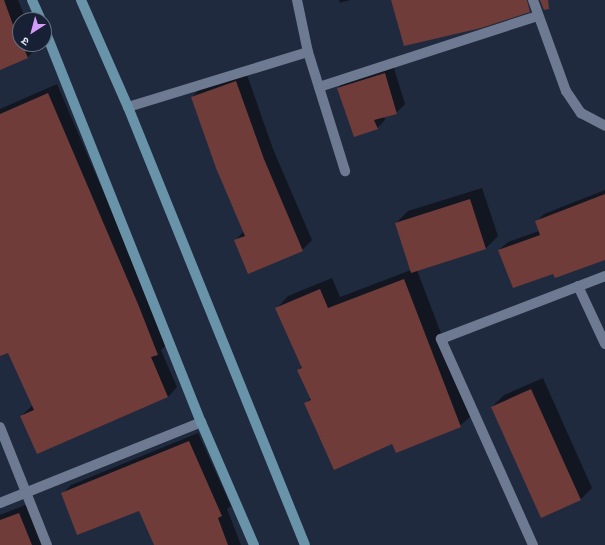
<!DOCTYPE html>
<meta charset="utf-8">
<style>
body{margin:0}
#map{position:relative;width:605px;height:545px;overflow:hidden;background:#202a3e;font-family:"Fira Sans","Noto Sans Devanagari",sans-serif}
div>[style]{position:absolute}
.shadow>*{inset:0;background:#0007}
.building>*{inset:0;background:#6f3c3a}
.street>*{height:10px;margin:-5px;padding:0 5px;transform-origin:5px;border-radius:5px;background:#6e7a91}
.secondary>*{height:10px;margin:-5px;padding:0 5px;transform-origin:5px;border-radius:5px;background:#6993a9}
span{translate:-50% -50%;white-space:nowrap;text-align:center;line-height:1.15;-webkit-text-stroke:3px #172034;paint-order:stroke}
.north{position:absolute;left:12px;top:12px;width:40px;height:40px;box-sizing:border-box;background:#172034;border:1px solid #676f80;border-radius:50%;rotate:216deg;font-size:11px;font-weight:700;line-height:16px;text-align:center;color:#dee5f2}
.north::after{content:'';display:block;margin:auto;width:14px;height:18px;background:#d59bfa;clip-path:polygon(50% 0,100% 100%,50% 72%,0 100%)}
</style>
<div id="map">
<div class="shadow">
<div style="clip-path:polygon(0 0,18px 0,26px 20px,20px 20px,20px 44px,36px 44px,37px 47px,28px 57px,0 69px)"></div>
<div style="clip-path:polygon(339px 0,350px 0,340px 3px)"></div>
<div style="clip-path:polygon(393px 65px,405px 104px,396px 113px,384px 116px,385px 120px,377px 128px,338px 88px,346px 80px)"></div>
<div style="clip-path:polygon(246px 72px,273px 149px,312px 240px,302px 250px,235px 241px,244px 231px,192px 97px,202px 87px)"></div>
<div style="clip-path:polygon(57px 84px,147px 294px,167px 344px,161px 350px,177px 387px,168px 397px,21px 416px,33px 405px,8px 352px,0 355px,0 109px)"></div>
<div style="clip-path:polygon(482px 188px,498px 236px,486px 248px,417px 270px,472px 415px,460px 426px,392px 443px,305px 404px,311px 398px,299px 370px,302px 366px,277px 308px,288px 296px,332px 278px,340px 297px,411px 270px,396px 223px,408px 211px)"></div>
<div style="clip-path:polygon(605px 190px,605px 253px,554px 272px,499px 250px,508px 242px,539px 231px,536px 222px,544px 214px)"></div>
<div style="clip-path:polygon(543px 378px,592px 488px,580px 500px,492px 407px,504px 395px)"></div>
<div style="clip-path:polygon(198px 433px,231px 506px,227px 509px,241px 545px,155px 545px,140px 510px,62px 494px,71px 485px)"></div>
<div style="clip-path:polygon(28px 504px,44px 545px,0 545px,0 515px)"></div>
</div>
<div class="building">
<div style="clip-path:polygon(0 0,4px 0,20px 44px,22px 44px,28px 58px,0 70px)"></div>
<div style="clip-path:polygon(391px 0,527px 0,530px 12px,481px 28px,404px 46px)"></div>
<div style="clip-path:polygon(540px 0,548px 0,549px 9px,544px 10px)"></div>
<div style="clip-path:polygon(385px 73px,397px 114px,374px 120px,378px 129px,354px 137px,337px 88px)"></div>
<div style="clip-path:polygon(236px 81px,264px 159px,303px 251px,248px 274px,234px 240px,245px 236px,216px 168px,191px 97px)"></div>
<div style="clip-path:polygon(48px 93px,138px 304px,158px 355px,151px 357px,168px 397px,37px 454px,20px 416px,34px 410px,8px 353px,0 356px,0 114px)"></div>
<div style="clip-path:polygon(605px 194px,605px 260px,555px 278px,553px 274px,513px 288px,498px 250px,540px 235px,535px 221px)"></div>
<div style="clip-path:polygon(470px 199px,486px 249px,411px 273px,395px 223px)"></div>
<div style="clip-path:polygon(404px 279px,461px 427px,396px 453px,392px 444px,334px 470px,304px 403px,311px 400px,297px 370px,302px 368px,275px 308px,320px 289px,328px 308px)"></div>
<div style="clip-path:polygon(531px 389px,581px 500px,541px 518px,491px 407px)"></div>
<div style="clip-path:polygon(189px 441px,222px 516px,218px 518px,228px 545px,154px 545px,139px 511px,77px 535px,61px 493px)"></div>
<div style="clip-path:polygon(19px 513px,32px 545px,0 545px,0 520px)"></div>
</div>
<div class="street">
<div style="left:297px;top:0;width:53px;rotate:78.1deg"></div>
<div style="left:308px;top:52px;width:125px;rotate:72.7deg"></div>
<div style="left:533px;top:0;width:97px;rotate:70.1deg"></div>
<div style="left:566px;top:91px;width:27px;rotate:56deg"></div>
<div style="left:581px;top:113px;width:27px;rotate:28deg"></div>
<div style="left:319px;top:87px;width:230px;rotate:-18deg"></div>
<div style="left:128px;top:107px;width:188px;rotate:-17deg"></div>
<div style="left:578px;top:286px;width:64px;rotate:65deg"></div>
<div style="left:0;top:427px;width:127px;rotate:68.3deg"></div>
<div style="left:0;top:503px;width:217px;rotate:-21.9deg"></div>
<div style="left:533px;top:545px;width:226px;rotate:-114.1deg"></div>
<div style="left:441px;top:339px;width:176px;rotate:-21deg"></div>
</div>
<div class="secondary">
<div style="left:32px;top:0;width:22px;rotate:66deg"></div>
<div style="left:81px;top:0;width:117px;rotate:66.3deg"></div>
<div style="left:128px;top:107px;width:472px;rotate:68deg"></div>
<div style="left:44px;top:28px;width:424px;rotate:68.3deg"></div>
<div style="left:201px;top:422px;width:134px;rotate:66.7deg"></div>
</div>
<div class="north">उ</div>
</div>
